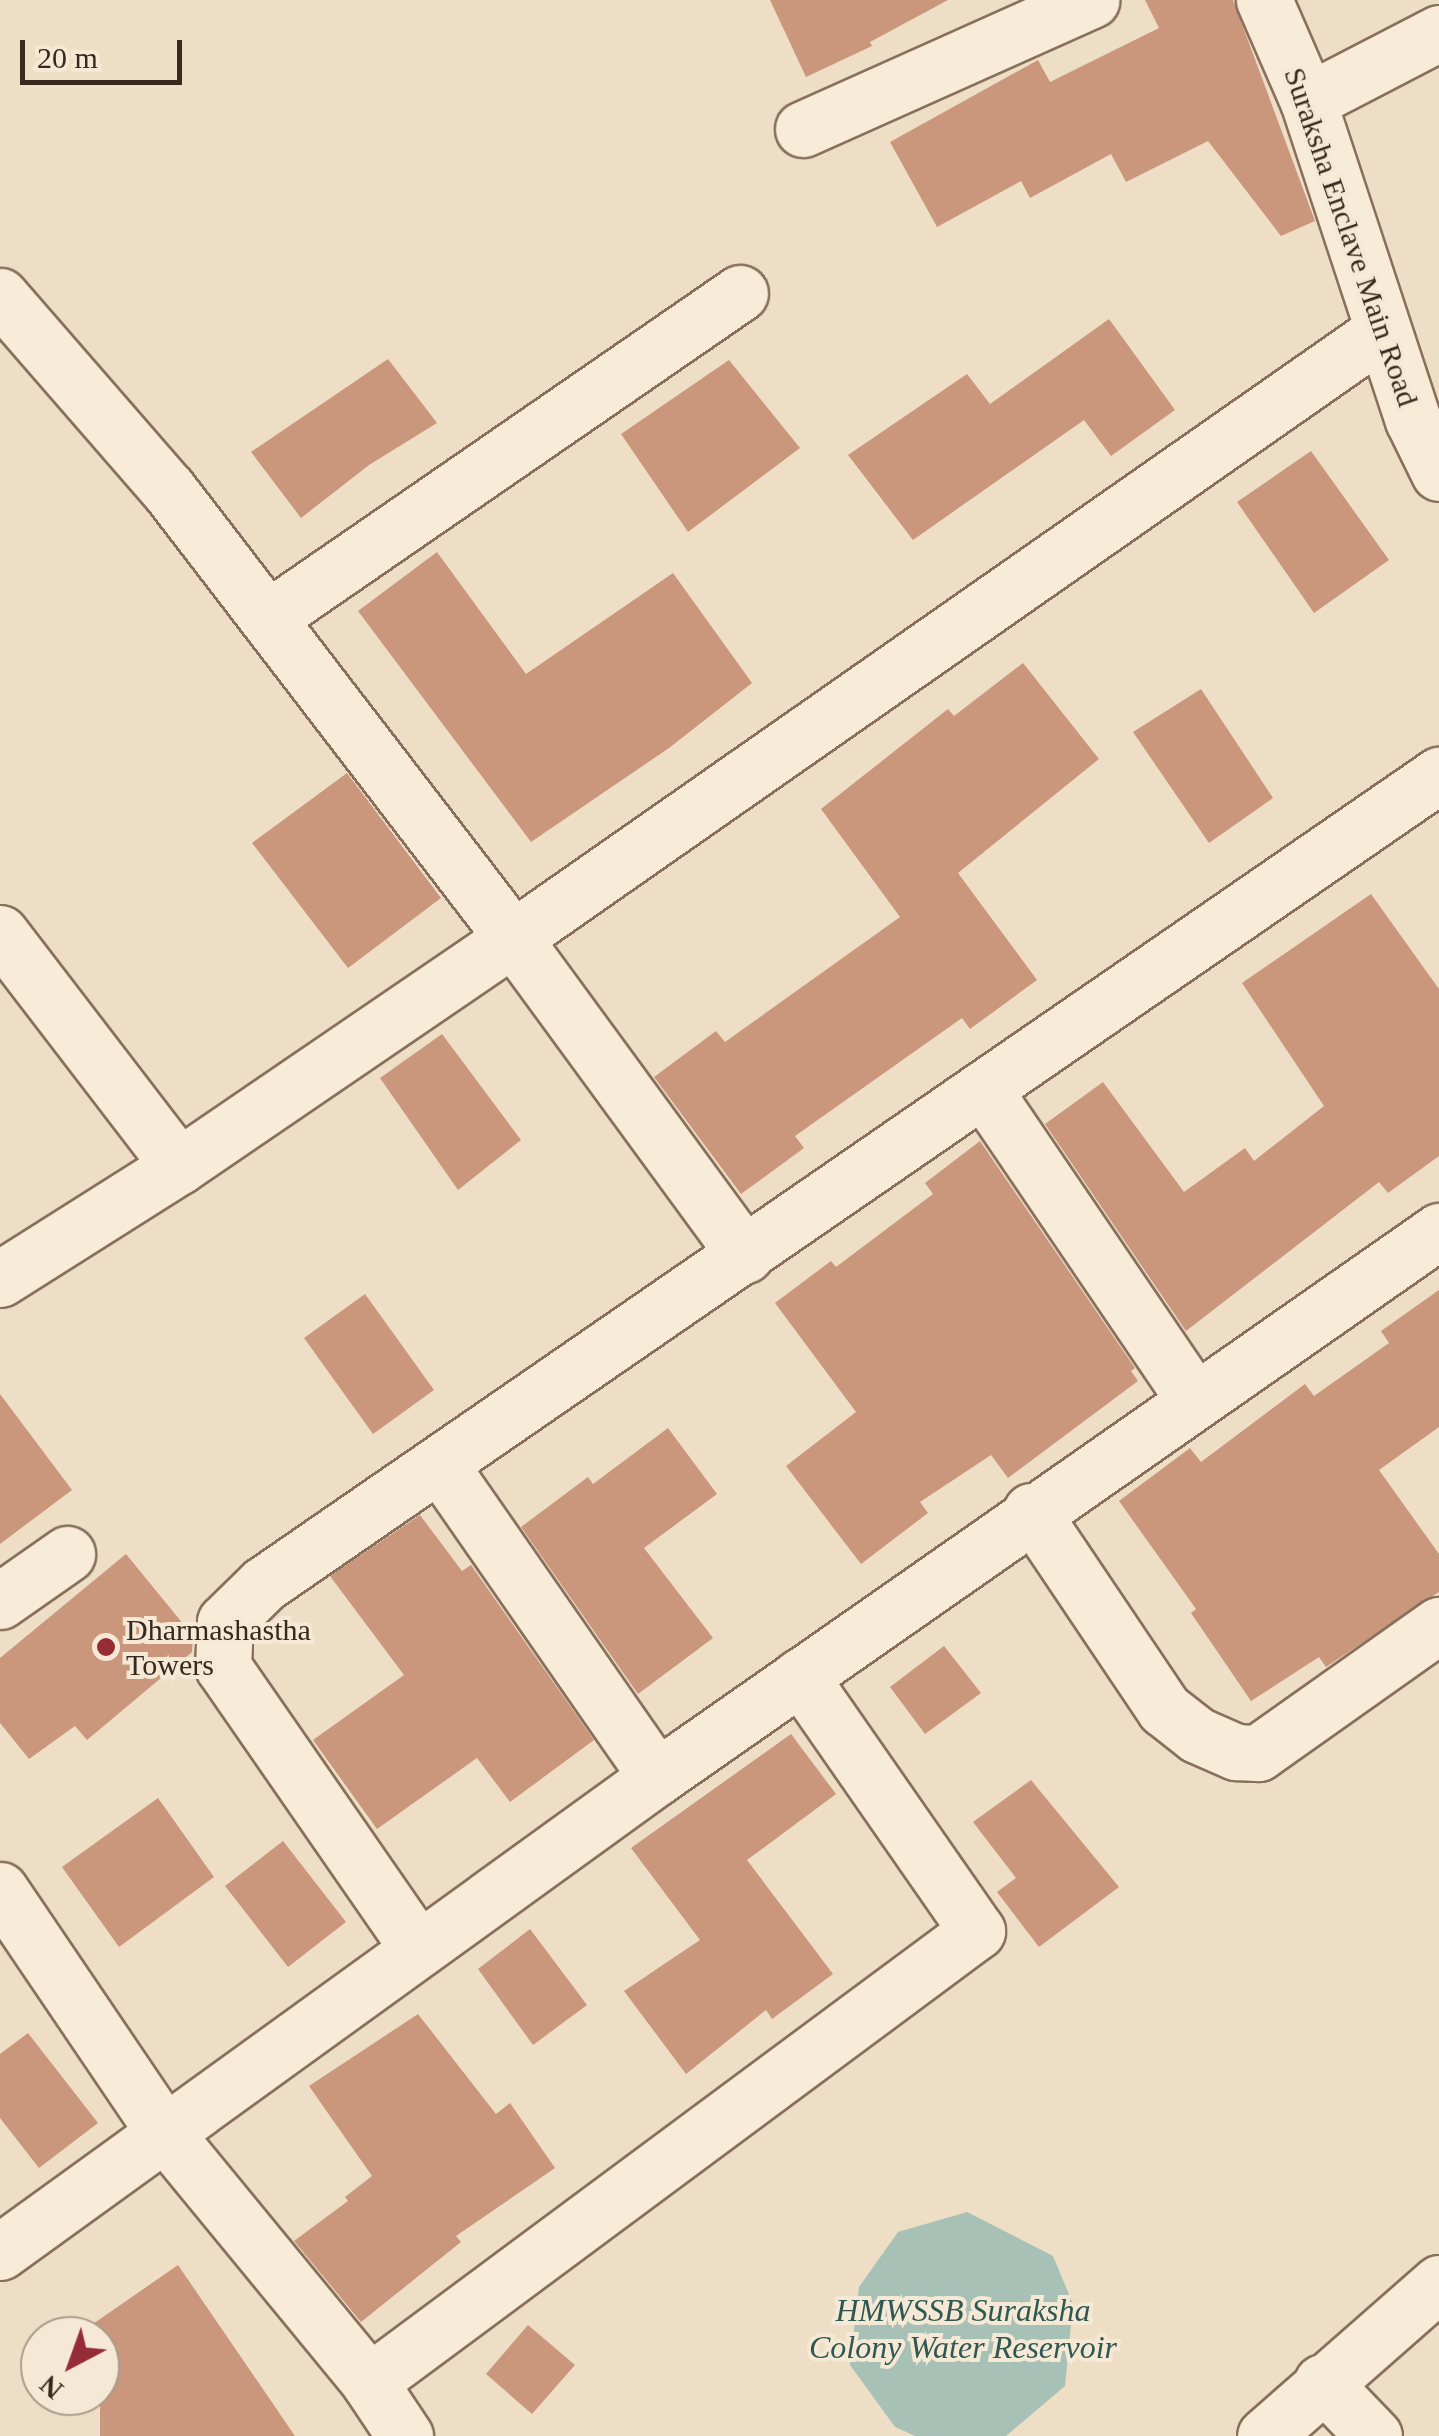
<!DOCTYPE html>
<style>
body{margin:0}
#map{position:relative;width:1439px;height:2436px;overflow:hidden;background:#eddec5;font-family:Georgia,serif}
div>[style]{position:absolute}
.water>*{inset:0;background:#a7c1b7}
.building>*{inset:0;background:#ca977c}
.roads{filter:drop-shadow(2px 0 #88705c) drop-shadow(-2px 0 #88705c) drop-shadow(0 2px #88705c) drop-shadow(0 -2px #88705c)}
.minor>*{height:55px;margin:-27.5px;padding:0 27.5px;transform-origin:27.5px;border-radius:27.5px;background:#f8ecd9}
.dots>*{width:28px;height:28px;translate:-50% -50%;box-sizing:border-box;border:5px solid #f5e9d5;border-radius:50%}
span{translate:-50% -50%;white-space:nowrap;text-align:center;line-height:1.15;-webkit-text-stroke:8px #f5e9d5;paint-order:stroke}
.street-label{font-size:30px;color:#38291f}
.poi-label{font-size:30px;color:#38291f}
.left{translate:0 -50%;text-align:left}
.water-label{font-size:32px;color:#2f5852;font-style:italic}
.north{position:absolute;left:20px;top:2316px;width:100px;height:100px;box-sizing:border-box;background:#f5e9d5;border:2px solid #a99c8c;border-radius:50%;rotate:221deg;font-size:28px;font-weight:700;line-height:40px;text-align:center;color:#38291f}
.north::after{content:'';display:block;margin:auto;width:35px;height:45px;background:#962d36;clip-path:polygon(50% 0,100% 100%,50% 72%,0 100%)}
.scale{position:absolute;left:20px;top:40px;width:162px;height:45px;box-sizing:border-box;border:5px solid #38291f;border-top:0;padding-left:12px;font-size:30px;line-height:35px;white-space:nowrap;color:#38291f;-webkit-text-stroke:8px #f5e9d5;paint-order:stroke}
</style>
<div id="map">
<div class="water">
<div style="clip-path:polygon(967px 2212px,1053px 2256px,1073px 2304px,1065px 2386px,1006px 2436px,915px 2436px,895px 2427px,850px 2365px,859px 2287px,898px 2232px)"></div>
</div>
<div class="building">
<div style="clip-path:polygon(770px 0,948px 0,870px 42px,872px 46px,806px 77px)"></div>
<div style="clip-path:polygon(1145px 0,1233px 0,1315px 221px,1281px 236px,1208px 141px,1126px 182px,1111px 154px,1030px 198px,1021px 181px,937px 227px,890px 142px,1038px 60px,1050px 82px,1159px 28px)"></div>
<div style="clip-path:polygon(1109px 319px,1175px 410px,1111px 456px,1084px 420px,913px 540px,848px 455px,967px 374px,990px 404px)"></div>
<div style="clip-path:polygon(388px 359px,437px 423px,369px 465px,301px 518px,251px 452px)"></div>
<div style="clip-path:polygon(729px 360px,800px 448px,688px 532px,621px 434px)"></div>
<div style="clip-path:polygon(1311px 451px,1389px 560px,1314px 613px,1237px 502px)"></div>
<div style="clip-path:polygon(437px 552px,526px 674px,673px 573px,752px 683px,669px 748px,531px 842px,358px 611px)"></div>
<div style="clip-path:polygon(1023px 663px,1099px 759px,958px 873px,1037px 980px,970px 1029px,962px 1018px,795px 1136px,804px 1148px,741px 1194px,654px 1077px,716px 1031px,725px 1042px,900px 917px,821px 809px,948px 709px,954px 716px)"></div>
<div style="clip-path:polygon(1201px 689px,1273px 798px,1209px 843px,1133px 732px)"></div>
<div style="clip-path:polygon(347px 773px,441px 898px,348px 968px,252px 843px)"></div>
<div style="clip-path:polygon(1371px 894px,1439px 989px,1439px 1156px,1388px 1193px,1379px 1182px,1186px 1331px,1045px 1124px,1103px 1082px,1184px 1192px,1245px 1148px,1254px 1161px,1324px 1106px,1242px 983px)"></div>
<div style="clip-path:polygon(442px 1034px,521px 1140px,458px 1190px,380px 1078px)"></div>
<div style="clip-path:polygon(980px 1141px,1135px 1368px,1131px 1371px,1138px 1381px,1008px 1478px,991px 1455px,920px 1502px,928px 1513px,861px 1564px,786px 1466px,856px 1412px,775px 1303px,831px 1261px,836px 1267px,933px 1194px,925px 1183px)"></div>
<div style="clip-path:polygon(1439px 1290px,1439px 1427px,1379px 1470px,1439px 1554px,1439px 1592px,1326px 1667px,1319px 1657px,1251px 1701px,1191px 1613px,1196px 1609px,1119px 1501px,1190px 1448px,1201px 1462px,1305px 1384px,1314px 1396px,1389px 1343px,1381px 1331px)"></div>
<div style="clip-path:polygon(365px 1294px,434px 1390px,373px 1434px,304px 1338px)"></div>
<div style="clip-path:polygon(0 1394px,72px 1490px,0 1544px)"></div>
<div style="clip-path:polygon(668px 1428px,717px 1494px,644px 1548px,713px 1638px,638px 1694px,521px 1527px,588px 1477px,593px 1484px)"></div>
<div style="clip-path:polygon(420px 1515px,462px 1571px,471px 1565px,594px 1740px,510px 1802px,477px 1758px,377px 1829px,313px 1740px,404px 1675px,330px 1576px)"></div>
<div style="clip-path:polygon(126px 1554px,193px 1636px,192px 1652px,87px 1740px,75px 1726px,29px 1759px,0 1723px,0 1658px)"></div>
<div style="clip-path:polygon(944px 1646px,981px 1693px,925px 1734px,890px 1687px)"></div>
<div style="clip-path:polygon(791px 1734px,836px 1794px,747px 1860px,833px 1974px,772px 2019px,766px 2010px,686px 2074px,624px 1991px,700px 1940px,631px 1848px)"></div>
<div style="clip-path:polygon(1031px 1780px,1119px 1887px,1039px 1947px,997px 1892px,1016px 1878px,973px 1822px)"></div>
<div style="clip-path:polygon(158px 1798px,214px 1877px,119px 1947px,62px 1867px)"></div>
<div style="clip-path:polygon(283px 1841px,346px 1922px,288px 1967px,225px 1886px)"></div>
<div style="clip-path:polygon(530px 1929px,587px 2005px,533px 2045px,478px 1969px)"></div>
<div style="clip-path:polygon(418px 2014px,496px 2114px,510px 2103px,555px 2168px,456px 2236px,461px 2242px,361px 2322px,294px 2241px,348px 2201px,345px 2197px,372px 2176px,309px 2086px)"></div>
<div style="clip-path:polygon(28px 2033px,98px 2123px,39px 2168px,0 2118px,0 2054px)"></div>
<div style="clip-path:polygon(178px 2265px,295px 2436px,100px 2436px,100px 2336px,90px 2326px)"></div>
<div style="clip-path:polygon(528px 2325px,575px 2365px,532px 2414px,486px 2374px)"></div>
</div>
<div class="roads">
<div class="minor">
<div style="left:1264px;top:0;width:110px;rotate:66.5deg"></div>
<div style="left:1308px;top:101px;width:336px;rotate:71.8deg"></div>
<div style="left:1413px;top:420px;width:59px;rotate:63.9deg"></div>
<div style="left:1308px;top:101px;width:148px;rotate:-27.4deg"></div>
<div style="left:803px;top:129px;width:316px;rotate:-24.1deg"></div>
<div style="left:0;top:296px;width:256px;rotate:49deg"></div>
<div style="left:168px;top:489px;width:566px;rotate:52.46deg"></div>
<div style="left:513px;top:938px;width:393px;rotate:53.8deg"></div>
<div style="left:268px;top:618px;width:573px;rotate:-34.55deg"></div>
<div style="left:0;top:933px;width:294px;rotate:52.5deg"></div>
<div style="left:983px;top:1089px;width:374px;rotate:55.8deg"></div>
<div style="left:0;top:1279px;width:212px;rotate:-32.3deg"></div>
<div style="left:179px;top:1166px;width:404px;rotate:-34.3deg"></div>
<div style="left:513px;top:938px;width:1060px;rotate:-34.93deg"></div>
<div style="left:440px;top:1465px;width:380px;rotate:55.2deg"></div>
<div style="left:1031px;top:1511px;width:239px;rotate:56.1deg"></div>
<div style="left:1164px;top:1709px;width:42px;rotate:38.2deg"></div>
<div style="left:1197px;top:1735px;width:43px;rotate:23.6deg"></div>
<div style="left:1236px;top:1752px;width:22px;rotate:3deg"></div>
<div style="left:1258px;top:1753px;width:222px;rotate:-35.3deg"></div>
<div style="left:0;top:1601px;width:82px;rotate:-35deg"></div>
<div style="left:0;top:1890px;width:292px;rotate:55.9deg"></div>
<div style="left:164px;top:2132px;width:323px;rotate:50.6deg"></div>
<div style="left:369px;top:2382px;width:65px;rotate:56.3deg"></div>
<div style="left:417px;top:1947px;width:341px;rotate:-124.7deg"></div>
<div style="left:223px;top:1667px;width:45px;rotate:-87.5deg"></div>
<div style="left:225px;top:1622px;width:54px;rotate:-44.3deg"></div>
<div style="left:264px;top:1584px;width:1427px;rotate:-34.55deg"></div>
<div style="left:0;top:2252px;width:811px;rotate:-35.87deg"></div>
<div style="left:657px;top:1777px;width:954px;rotate:-34.92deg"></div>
<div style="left:369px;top:2382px;width:757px;rotate:-36.57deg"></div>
<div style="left:977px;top:1931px;width:310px;rotate:-124.8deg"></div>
<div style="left:1322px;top:2382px;width:75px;rotate:46.1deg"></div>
<div style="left:1265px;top:2436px;width:232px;rotate:-41.3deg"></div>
</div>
</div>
<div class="dots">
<div style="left:106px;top:1647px;background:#962d36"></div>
</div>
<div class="street-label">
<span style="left:1351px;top:237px;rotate:71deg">Suraksha Enclave Main Road</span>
</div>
<div class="poi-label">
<span class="left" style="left:126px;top:1647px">Dharmashastha<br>Towers</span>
</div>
<div class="water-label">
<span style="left:963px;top:2329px">HMWSSB Suraksha<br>Colony Water Reservoir</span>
</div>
<div class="north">N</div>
<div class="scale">20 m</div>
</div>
